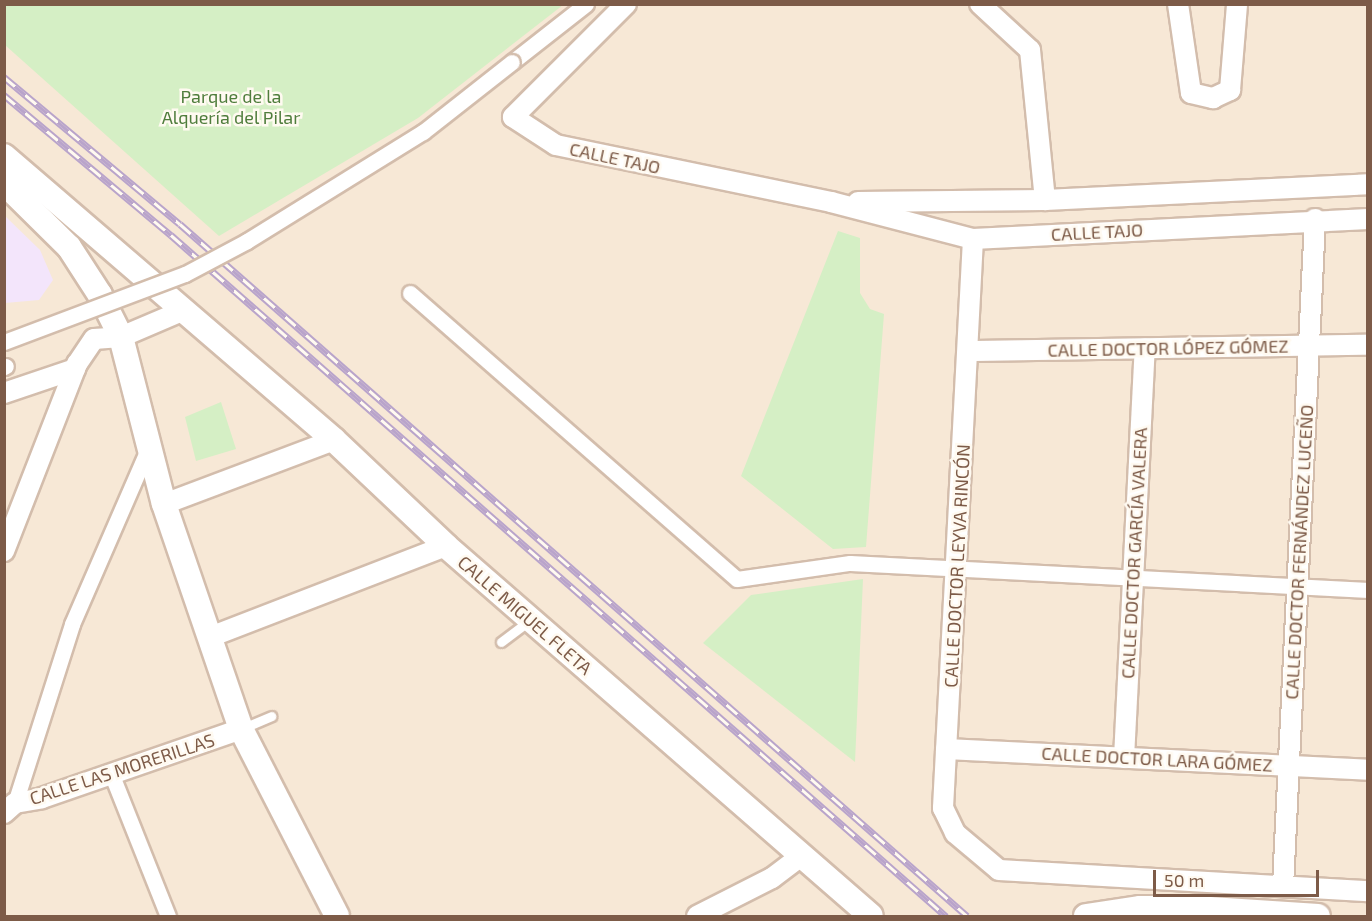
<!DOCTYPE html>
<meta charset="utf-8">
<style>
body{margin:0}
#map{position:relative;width:1372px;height:921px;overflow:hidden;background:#fef6e9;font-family:"Exo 2",sans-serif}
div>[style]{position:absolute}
.residential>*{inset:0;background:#f7e8d6}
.education>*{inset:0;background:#f3e5fb}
.green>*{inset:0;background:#d5efc5}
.roads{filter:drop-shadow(2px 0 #d3bdac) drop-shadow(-2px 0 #d3bdac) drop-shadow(0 2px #d3bdac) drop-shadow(0 -2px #d3bdac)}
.service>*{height:9px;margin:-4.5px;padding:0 4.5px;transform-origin:4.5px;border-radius:4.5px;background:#fff}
.pedestrian>*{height:15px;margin:-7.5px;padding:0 7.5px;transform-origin:7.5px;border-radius:7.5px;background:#fff}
.minor>*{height:20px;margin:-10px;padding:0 10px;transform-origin:10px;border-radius:10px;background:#fff}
.tertiary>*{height:24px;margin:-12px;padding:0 12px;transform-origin:12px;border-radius:12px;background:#fff}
.rail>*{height:7px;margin-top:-3.5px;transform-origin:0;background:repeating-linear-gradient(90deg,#fffaf1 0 14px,#b9a4cb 0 28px);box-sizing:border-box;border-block:2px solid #b9a4cb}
.bridges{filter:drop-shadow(2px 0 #d3bdac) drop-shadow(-2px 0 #d3bdac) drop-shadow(0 2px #d3bdac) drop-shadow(0 -2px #d3bdac)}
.pedestrian-bridge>*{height:15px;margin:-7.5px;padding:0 7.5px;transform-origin:7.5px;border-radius:7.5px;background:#fff}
span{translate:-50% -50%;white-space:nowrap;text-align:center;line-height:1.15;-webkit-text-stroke:5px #fffaf1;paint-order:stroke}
.park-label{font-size:18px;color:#4f7d3c}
.street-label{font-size:18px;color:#7d5b48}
.frame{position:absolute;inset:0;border:6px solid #7d5b48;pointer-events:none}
.scale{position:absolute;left:1153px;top:870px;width:166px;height:27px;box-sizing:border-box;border:3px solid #7d5b48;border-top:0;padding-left:8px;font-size:18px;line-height:21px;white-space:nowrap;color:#7d5b48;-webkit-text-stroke:4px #fffaf1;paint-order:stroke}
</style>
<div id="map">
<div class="residential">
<div style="clip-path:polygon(5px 5px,1367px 5px,1367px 916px,5px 916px)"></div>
</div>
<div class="education">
<div style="clip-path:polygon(4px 215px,40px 250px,53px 280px,39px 300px,5px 303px)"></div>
</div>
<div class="green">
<div style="clip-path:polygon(5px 4px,563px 4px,563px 5px,418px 118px,219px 236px,5px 45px)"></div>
<div style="clip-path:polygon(838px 231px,860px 238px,860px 293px,870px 309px,884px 314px,866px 547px,833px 549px,741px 476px)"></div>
<div style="clip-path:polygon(221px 402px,236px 449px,196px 461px,185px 417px)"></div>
<div style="clip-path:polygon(863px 579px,855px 762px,703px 643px,751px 595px)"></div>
</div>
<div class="roads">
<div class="service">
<div style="left:501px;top:642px;width:36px;rotate:-37deg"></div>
<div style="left:241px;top:729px;width:33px;rotate:-23deg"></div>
</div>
<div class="pedestrian">
<div style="left:512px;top:62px;width:94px;rotate:-38.1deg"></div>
<div style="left:410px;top:293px;width:434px;rotate:41.2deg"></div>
<div style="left:737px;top:579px;width:114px;rotate:-8.1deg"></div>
<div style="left:850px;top:563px;width:519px;rotate:2.98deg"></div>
<div style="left:4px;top:367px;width:2px;rotate:-27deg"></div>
<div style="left:111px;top:773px;width:154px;rotate:68.3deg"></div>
<div style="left:15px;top:803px;width:188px;rotate:-72.3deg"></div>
<div style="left:72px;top:624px;width:193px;rotate:-66.5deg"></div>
</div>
<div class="minor">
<div style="left:626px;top:4px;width:160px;rotate:135deg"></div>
<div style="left:513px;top:117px;width:51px;rotate:33.1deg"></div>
<div style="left:556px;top:145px;width:281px;rotate:11.7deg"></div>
<div style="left:831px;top:202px;width:147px;rotate:14.6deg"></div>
<div style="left:973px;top:239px;width:396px;rotate:-2.9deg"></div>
<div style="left:980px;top:4px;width:68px;rotate:42.6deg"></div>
<div style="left:1030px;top:50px;width:151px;rotate:84.3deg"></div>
<div style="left:1178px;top:4px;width:90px;rotate:81.7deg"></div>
<div style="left:1191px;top:93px;width:23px;rotate:13deg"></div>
<div style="left:1213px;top:98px;width:19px;rotate:-25deg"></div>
<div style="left:1230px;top:90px;width:86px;rotate:-85.3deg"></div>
<div style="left:858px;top:202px;width:187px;rotate:-0.6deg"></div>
<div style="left:1045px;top:200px;width:323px;rotate:-2.8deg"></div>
<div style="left:973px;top:239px;width:570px;rotate:93.02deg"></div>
<div style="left:943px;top:808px;width:28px;rotate:64deg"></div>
<div style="left:955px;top:833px;width:57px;rotate:40.1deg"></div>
<div style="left:999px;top:870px;width:370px;rotate:3.3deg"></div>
<div style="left:969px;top:351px;width:399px;rotate:-0.9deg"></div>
<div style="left:4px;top:393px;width:75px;rotate:-18.7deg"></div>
<div style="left:164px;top:504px;width:182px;rotate:-20.6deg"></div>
<div style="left:4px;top:551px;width:201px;rotate:-68.7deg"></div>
<div style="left:77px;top:364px;width:30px;rotate:-56deg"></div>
<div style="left:94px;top:339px;width:27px;rotate:-4deg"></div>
<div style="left:121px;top:337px;width:66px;rotate:-23.1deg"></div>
<div style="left:210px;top:637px;width:253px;rotate:-21.1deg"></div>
<div style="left:946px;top:749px;width:423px;rotate:2.8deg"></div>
<div style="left:1124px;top:758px;width:410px;rotate:-87.1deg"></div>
<div style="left:4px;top:813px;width:15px;rotate:-42deg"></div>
<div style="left:15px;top:803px;width:27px;rotate:-10deg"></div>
<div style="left:42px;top:798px;width:211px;rotate:-19.1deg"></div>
<div style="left:1283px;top:886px;width:668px;rotate:-87.25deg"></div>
<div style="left:697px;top:916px;width:84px;rotate:-26.9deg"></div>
<div style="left:772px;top:878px;width:36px;rotate:-37deg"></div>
</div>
<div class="tertiary">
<div style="left:4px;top:156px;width:435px;rotate:40.7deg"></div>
<div style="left:334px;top:440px;width:154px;rotate:43.4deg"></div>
<div style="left:446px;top:546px;width:563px;rotate:41.04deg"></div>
<div style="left:4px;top:183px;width:91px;rotate:44.6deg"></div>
<div style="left:69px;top:247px;width:57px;rotate:57.1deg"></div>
<div style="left:100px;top:295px;width:47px;rotate:63.4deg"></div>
<div style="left:121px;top:337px;width:172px;rotate:75.6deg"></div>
<div style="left:164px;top:504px;width:238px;rotate:71.1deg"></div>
<div style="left:241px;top:729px;width:210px;rotate:62.8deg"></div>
<div style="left:1086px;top:916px;width:55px;rotate:-8.4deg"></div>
<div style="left:1140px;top:908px;width:55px"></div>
<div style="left:1195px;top:908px;width:123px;rotate:3.7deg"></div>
</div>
</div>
<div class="rail">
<div style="left:4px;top:77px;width:229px;rotate:39.9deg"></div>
<div style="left:180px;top:224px;width:1048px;rotate:41.32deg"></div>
<div style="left:4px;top:95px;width:218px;rotate:40deg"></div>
<div style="left:171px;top:235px;width:1032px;rotate:41.31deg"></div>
</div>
<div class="bridges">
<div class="pedestrian-bridge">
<div style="left:4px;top:342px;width:193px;rotate:-20.6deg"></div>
<div style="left:185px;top:274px;width:70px;rotate:-28deg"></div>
<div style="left:247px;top:241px;width:207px;rotate:-31.8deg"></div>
<div style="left:423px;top:132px;width:113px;rotate:-38.2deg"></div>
</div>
</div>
<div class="park-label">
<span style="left:231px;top:107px">Parque de la<br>Alquería del Pilar</span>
</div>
<div class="street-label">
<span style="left:615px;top:158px;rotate:12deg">CALLE TAJO</span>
<span style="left:1097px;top:232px;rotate:-3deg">CALLE TAJO</span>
<span style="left:1168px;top:348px;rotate:-1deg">CALLE DOCTOR LÓPEZ GÓMEZ</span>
<span style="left:1299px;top:552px;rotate:-87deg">CALLE DOCTOR FERNÁNDEZ LUCEÑO</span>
<span style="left:1134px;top:553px;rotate:-87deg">CALLE DOCTOR GARCÍA VALERA</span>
<span style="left:957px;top:566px;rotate:-87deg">CALLE DOCTOR LEYVA RINCÓN</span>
<span style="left:525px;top:615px;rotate:41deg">CALLE MIGUEL FLETA</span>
<span style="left:1157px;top:759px;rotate:3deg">CALLE DOCTOR LARA GÓMEZ</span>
<span style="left:122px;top:769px;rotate:-18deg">CALLE LAS MORERILLAS</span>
</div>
<div class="frame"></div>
<div class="scale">50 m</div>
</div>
